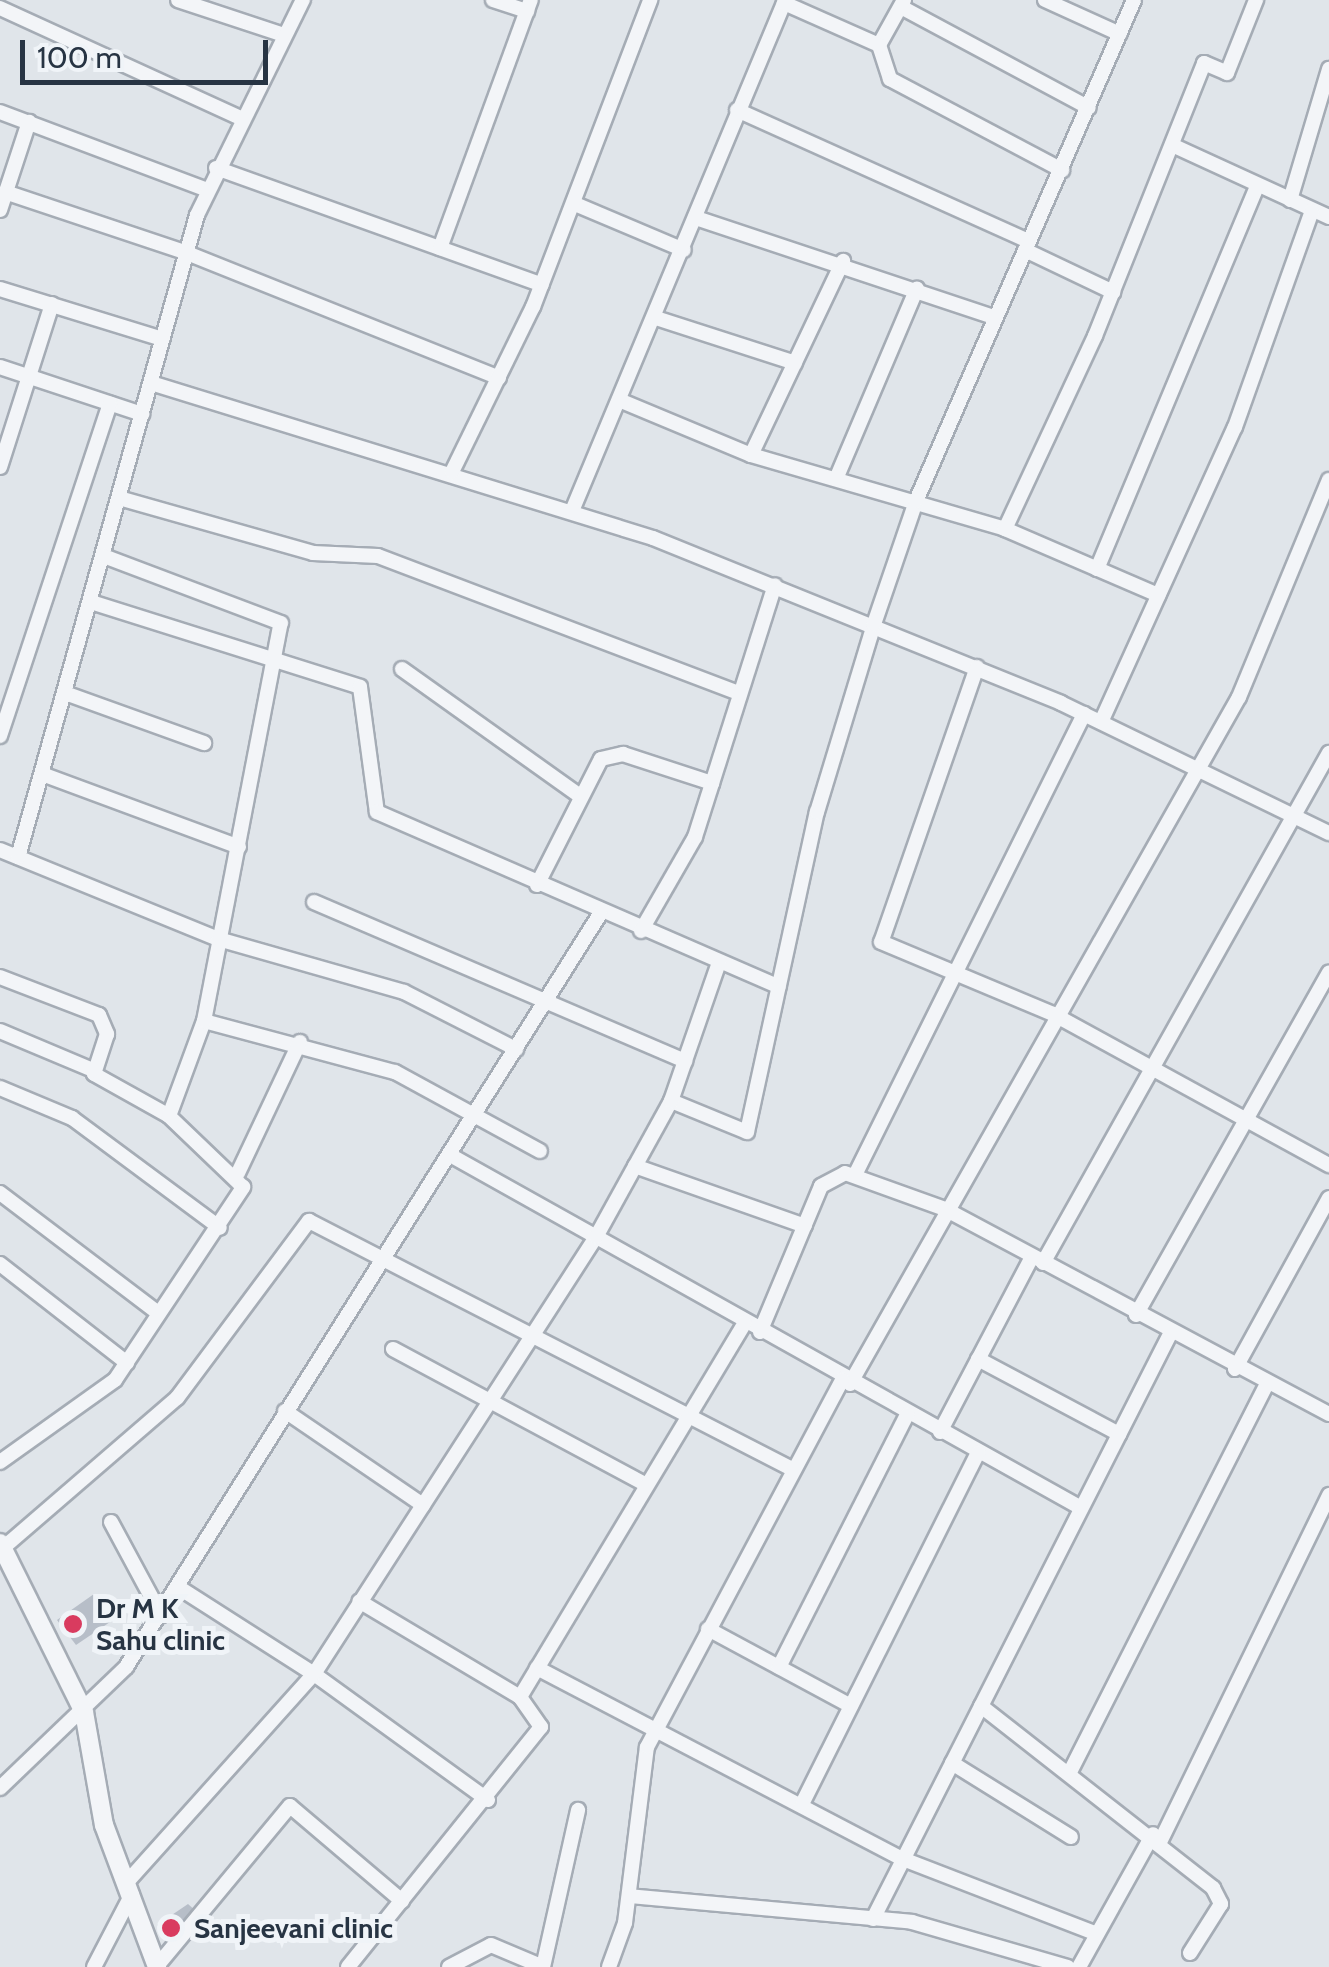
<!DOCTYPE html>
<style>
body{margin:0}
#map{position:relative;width:1329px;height:1967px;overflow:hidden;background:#e0e5ea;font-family:Cabin,sans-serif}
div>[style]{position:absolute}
.building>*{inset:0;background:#b7bec8}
.roads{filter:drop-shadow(2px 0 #a5acb5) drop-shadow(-2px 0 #a5acb5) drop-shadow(0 2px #a5acb5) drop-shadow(0 -2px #a5acb5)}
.minor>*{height:14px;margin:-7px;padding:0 7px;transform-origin:7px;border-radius:7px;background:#f3f5f8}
.tertiary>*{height:18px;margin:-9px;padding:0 9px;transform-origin:9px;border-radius:9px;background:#f3f5f8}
.dots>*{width:28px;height:28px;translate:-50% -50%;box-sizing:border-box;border:5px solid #f0f4f8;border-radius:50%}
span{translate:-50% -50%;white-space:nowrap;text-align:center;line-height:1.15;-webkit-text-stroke:10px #f0f4f8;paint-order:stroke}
.poi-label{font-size:28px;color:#273443;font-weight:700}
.left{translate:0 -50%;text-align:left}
.scale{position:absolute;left:20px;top:40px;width:248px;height:45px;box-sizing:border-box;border:5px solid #273443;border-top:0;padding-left:12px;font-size:30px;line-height:35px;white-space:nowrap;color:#273443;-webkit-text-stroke:8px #f0f4f8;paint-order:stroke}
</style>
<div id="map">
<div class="building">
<div style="clip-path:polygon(94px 1594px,113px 1620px,76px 1645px,57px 1620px)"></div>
<div style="clip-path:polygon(188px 1904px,197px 1912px,172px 1939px,157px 1925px)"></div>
</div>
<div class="roads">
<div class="minor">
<div style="left:178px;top:0;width:112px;rotate:18.3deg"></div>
<div style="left:493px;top:0;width:36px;rotate:18deg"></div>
<div style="left:904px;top:0;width:51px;rotate:119.1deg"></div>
<div style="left:879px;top:45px;width:36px;rotate:72deg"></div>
<div style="left:890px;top:79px;width:195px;rotate:27.9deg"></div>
<div style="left:1045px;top:0;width:82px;rotate:24.4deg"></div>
<div style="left:901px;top:7px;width:213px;rotate:28.2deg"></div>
<div style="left:0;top:8px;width:266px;rotate:24.6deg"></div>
<div style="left:737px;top:110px;width:320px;rotate:24.2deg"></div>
<div style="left:0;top:112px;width:221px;rotate:20.6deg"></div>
<div style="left:1172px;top:145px;width:173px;rotate:24.6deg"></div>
<div style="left:216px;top:168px;width:346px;rotate:19.7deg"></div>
<div style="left:5px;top:192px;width:192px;rotate:18.5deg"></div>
<div style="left:187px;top:253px;width:336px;rotate:21.8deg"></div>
<div style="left:1290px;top:200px;width:137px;rotate:-73.4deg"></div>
<div style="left:575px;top:204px;width:118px;rotate:22.9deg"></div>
<div style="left:0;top:210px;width:93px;rotate:-71.8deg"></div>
<div style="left:696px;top:218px;width:314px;rotate:18.4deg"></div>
<div style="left:440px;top:248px;width:264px;rotate:-69.9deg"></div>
<div style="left:1025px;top:250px;width:98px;rotate:25.5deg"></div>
<div style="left:0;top:289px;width:170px;rotate:17.1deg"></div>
<div style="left:656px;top:318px;width:146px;rotate:17.9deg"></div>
<div style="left:0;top:367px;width:150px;rotate:18.3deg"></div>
<div style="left:151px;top:383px;width:525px;rotate:17.16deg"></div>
<div style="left:653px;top:538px;width:440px;rotate:22deg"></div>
<div style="left:1061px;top:703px;width:298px;rotate:25.9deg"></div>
<div style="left:619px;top:400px;width:143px;rotate:22.6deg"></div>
<div style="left:751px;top:455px;width:265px;rotate:16.2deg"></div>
<div style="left:1005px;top:529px;width:167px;rotate:23.3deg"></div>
<div style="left:751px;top:455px;width:215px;rotate:-64.6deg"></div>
<div style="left:0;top:467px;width:171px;rotate:-72.3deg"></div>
<div style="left:452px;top:472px;width:184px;rotate:-63.9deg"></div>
<div style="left:533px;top:307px;width:329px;rotate:-69.1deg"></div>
<div style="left:836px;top:479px;width:207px;rotate:-67deg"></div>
<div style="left:119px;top:498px;width:202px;rotate:15.8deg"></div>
<div style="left:313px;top:553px;width:65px;rotate:2.6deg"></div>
<div style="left:378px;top:556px;width:385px;rotate:20.8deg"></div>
<div style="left:572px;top:511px;width:550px;rotate:-67.35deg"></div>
<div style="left:784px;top:3px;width:104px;rotate:23.9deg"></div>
<div style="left:1005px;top:529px;width:213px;rotate:-65deg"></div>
<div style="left:1095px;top:336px;width:294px;rotate:-68.2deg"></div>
<div style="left:1204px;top:63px;width:25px;rotate:23deg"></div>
<div style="left:1227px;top:73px;width:79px;rotate:-68.3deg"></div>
<div style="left:1097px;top:569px;width:416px;rotate:-67.3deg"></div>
<div style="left:91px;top:602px;width:282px;rotate:17.5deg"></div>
<div style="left:360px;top:687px;width:126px;rotate:82.3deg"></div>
<div style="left:377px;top:812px;width:438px;rotate:23.5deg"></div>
<div style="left:977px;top:667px;width:291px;rotate:109.2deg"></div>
<div style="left:881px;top:942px;width:186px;rotate:22.7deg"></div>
<div style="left:1053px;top:1014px;width:315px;rotate:28.7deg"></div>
<div style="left:402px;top:669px;width:219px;rotate:35.5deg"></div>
<div style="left:65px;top:693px;width:148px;rotate:19.8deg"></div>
<div style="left:1101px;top:722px;width:324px;rotate:-65.6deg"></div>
<div style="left:1235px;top:427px;width:229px;rotate:-70.4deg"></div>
<div style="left:0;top:736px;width:350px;rotate:-71.7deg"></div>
<div style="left:42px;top:774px;width:210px;rotate:20.3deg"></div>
<div style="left:0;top:850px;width:235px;rotate:22.2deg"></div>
<div style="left:218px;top:939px;width:193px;rotate:15.9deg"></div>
<div style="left:404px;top:992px;width:126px;rotate:27deg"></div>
<div style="left:18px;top:857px;width:666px;rotate:-74.42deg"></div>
<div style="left:197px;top:215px;width:240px;rotate:-63.8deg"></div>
<div style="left:537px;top:885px;width:141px;rotate:-63.1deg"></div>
<div style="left:601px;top:759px;width:23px;rotate:-13deg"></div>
<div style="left:623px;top:754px;width:94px;rotate:18deg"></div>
<div style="left:314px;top:902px;width:404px;rotate:23.2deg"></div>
<div style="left:641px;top:931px;width:108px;rotate:-60.1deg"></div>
<div style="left:695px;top:837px;width:264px;rotate:-72.4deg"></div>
<div style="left:0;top:977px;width:106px;rotate:21deg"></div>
<div style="left:99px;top:1015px;width:21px;rotate:67deg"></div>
<div style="left:107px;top:1034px;width:42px;rotate:108deg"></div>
<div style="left:94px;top:1074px;width:86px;rotate:29.2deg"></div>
<div style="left:204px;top:1021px;width:198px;rotate:15deg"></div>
<div style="left:395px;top:1072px;width:165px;rotate:28.6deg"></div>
<div style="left:0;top:1031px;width:101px;rotate:22.8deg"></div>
<div style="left:0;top:1088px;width:78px;rotate:22.6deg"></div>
<div style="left:72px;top:1118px;width:184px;rotate:36.6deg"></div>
<div style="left:671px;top:1101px;width:82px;rotate:22.2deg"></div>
<div style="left:747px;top:1132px;width:328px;rotate:-77.7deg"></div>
<div style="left:817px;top:812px;width:196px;rotate:-73.1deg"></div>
<div style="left:874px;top:624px;width:130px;rotate:-71.1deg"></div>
<div style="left:916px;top:501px;width:546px;rotate:-66.48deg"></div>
<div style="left:450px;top:1155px;width:723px;rotate:29.22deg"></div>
<div style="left:635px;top:1166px;width:180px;rotate:19.4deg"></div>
<div style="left:238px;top:1173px;width:145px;rotate:-64.7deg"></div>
<div style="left:855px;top:1175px;width:515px;rotate:-63.58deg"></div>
<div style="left:0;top:1193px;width:193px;rotate:37.2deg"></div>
<div style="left:1043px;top:1263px;width:585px;rotate:-60.72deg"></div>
<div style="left:0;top:1264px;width:161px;rotate:37.9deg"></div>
<div style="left:1136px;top:1315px;width:393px;rotate:-60.6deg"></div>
<div style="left:760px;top:1332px;width:158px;rotate:-67.3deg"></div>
<div style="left:821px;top:1186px;width:27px;rotate:-28deg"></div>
<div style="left:845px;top:1173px;width:106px;rotate:19.8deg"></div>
<div style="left:945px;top:1209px;width:435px;rotate:28.1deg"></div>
<div style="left:393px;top:1349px;width:286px;rotate:28.2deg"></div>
<div style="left:978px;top:1359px;width:160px;rotate:28deg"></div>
<div style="left:1235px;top:1369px;width:195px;rotate:-61.2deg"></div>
<div style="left:850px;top:1384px;width:789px;rotate:-60.48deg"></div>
<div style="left:1239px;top:697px;width:235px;rotate:-67.5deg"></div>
<div style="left:285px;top:1411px;width:167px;rotate:34.3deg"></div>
<div style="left:940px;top:1432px;width:198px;rotate:-62.3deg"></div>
<div style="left:0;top:1462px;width:141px;rotate:-35.5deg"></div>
<div style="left:115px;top:1380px;width:232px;rotate:-56.4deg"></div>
<div style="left:243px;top:1187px;width:103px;rotate:-136.2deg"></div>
<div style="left:169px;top:1116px;width:101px;rotate:-69.8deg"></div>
<div style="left:204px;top:1021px;width:405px;rotate:-79.1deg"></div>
<div style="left:281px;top:623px;width:189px;rotate:-159.3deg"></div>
<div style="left:111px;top:1522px;width:106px;rotate:61.7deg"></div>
<div style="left:3px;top:1548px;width:230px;rotate:-40.8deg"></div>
<div style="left:177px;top:1398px;width:221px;rotate:-53.3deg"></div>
<div style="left:309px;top:1221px;width:543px;rotate:27.18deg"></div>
<div style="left:708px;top:1629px;width:162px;rotate:28.3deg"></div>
<div style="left:779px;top:1667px;width:283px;rotate:-63.1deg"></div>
<div style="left:537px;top:1668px;width:413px;rotate:27.6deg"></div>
<div style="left:903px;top:1859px;width:206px;rotate:21.1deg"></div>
<div style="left:520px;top:1697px;width:436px;rotate:-59deg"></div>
<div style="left:981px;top:1706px;width:295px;rotate:38.1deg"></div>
<div style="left:1213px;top:1888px;width:18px;rotate:63deg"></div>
<div style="left:1221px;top:1904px;width:58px;rotate:122.3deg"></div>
<div style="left:952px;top:1763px;width:140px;rotate:31.9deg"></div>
<div style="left:1071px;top:1770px;width:433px;rotate:-63.1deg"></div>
<div style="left:0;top:1788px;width:175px;rotate:-43.8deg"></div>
<div style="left:126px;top:1667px;width:890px;rotate:-57.81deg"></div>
<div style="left:488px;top:1800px;width:215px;rotate:-144.1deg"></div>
<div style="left:314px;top:1674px;width:520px;rotate:-57.17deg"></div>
<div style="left:596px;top:1237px;width:155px;rotate:-61.1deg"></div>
<div style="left:671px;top:1101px;width:147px;rotate:-70.9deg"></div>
<div style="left:802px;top:1804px;width:393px;rotate:-63.4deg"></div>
<div style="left:1161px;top:1840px;width:384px;rotate:-64deg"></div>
<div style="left:128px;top:1881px;width:278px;rotate:-48.1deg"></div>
<div style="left:314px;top:1674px;width:161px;rotate:-147.4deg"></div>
<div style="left:629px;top:1896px;width:284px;rotate:5.2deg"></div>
<div style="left:912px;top:1922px;width:162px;rotate:16.1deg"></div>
<div style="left:873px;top:1919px;width:656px;rotate:-63.08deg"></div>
<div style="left:157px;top:1966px;width:208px;rotate:-50.3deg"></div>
<div style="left:290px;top:1806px;width:147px;rotate:40.3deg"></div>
<div style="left:94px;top:1967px;width:82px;rotate:-62.5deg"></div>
<div style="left:348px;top:1967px;width:308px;rotate:-51.2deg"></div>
<div style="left:541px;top:1727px;width:37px;rotate:-125deg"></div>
<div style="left:520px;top:1697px;width:187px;rotate:-149.2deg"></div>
<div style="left:449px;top:1967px;width:47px;rotate:-27.6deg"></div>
<div style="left:491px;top:1945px;width:56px;rotate:22.9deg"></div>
<div style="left:543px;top:1967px;width:161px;rotate:-77.4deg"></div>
<div style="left:609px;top:1967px;width:47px;rotate:-70deg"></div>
<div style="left:625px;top:1923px;width:177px;rotate:-82.9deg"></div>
<div style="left:647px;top:1747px;width:416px;rotate:-62deg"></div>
<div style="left:1079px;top:1967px;width:152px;rotate:-60.9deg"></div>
</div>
<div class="tertiary">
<div style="left:0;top:1543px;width:189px;rotate:63.6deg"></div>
<div style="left:84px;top:1712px;width:115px;rotate:80deg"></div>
<div style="left:104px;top:1825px;width:152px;rotate:69.5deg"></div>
</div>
</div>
<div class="dots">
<div style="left:73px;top:1624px;background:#d93b5f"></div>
<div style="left:171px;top:1928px;background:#d93b5f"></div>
</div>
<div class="poi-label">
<span class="left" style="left:96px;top:1624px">Dr M K<br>Sahu clinic</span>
<span class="left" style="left:194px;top:1928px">Sanjeevani clinic</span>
</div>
<div class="scale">100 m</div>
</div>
